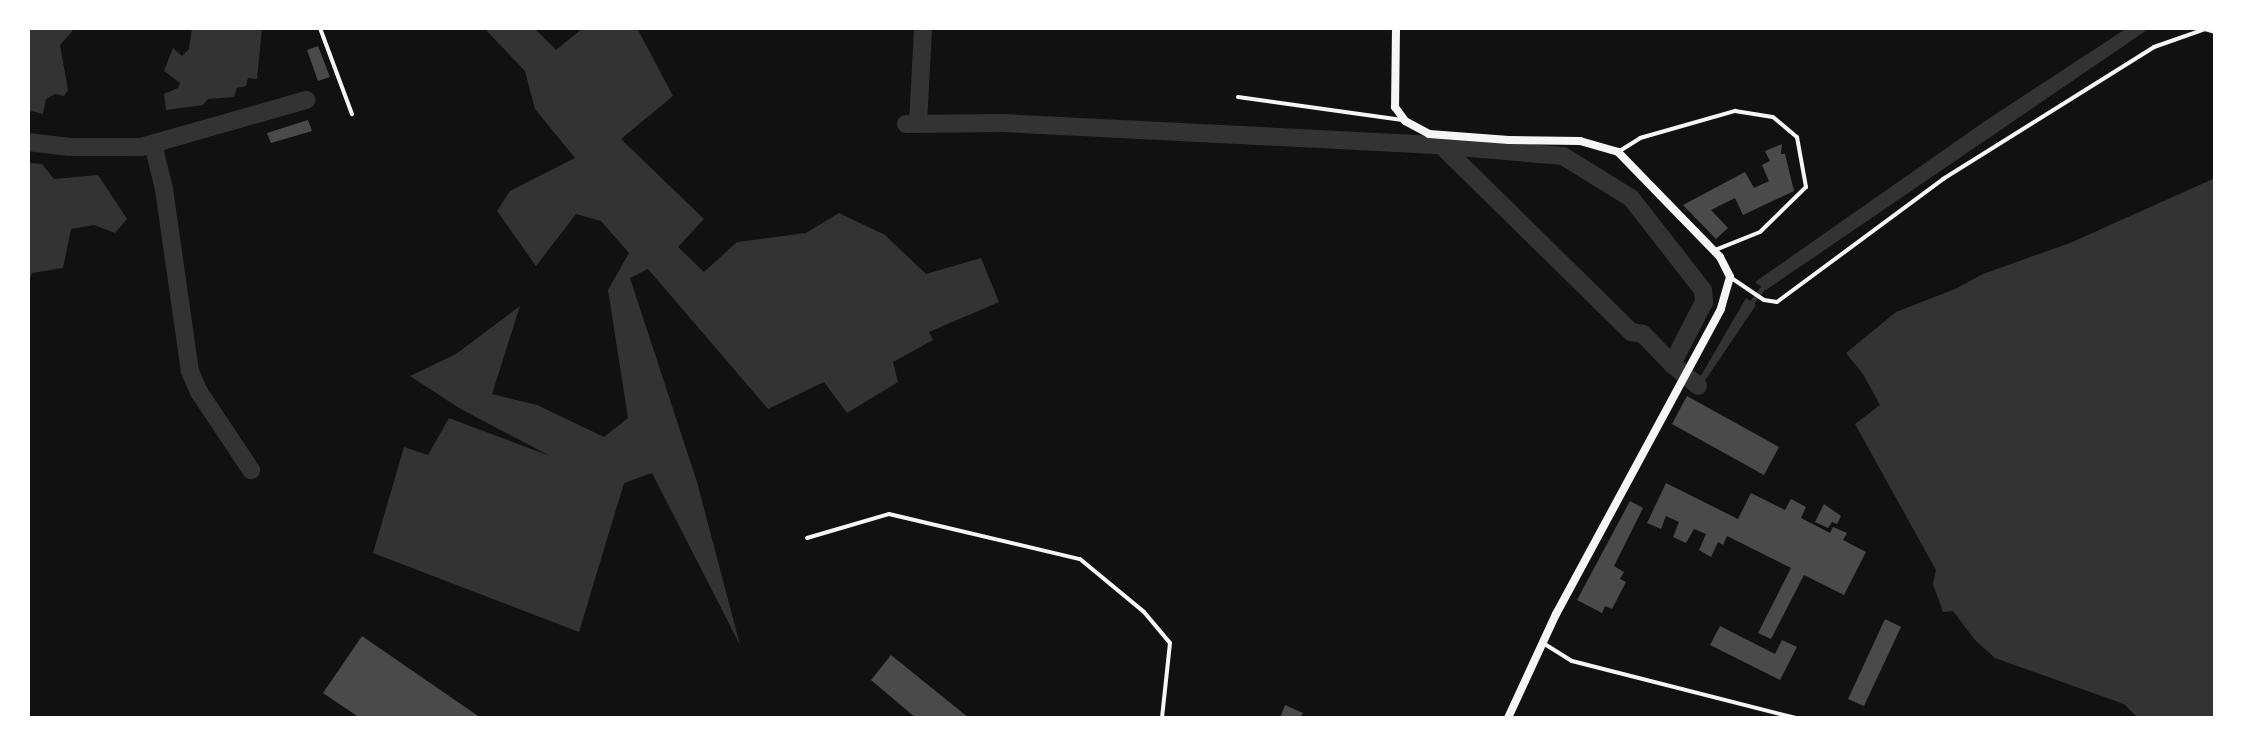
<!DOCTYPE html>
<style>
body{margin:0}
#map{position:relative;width:2243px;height:746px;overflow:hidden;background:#111;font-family:Raleway,sans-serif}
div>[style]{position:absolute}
.water>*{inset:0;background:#333}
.stream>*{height:5px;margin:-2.5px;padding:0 2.5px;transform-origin:2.5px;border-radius:2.5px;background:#333}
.canal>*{height:18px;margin:-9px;padding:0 9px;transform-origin:9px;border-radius:9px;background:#333}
.building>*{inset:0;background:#4a4a4a}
.service>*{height:4px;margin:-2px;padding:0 2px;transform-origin:2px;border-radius:2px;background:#f5f5f5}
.minor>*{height:8px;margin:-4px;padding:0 4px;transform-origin:4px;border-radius:4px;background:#f5f5f5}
span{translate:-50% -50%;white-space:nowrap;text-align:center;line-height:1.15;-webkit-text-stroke:8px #fff;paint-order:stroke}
.frame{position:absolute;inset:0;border:30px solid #fff;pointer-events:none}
</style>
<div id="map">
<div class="water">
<div style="clip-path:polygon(28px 28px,75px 28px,60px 45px,68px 90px,64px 96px,55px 94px,46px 99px,43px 114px,31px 111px,29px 115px)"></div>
<div style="clip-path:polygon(192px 28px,262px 28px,257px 79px,248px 78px,246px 86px,237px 88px,234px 97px,208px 99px,203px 105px,166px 110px,164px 94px,178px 88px,180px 83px,164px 71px,173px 48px,182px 56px,189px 49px)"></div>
<div style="clip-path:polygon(484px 28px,534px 28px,556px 50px,583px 28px,637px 28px,673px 96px,621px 139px,704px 219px,678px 247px,704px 272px,737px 242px,806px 233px,839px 213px,885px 235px,926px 274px,981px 258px,999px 302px,929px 332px,933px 340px,893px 362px,898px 382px,847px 413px,824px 382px,768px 409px,648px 269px,630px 278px,697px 482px,740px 645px,652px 473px,624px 483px,579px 632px,373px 553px,404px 447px,428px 455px,449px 418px,550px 456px,459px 408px,410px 376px,456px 354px,520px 306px,492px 394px,537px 405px,604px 437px,628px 418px,608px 290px,629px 253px,601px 221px,576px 214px,536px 266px,497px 211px,510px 191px,575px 158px,535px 109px,525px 71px)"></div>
<div style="clip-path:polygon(2127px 28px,2150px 28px,1766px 290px,1755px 282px,1988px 119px)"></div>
<div style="clip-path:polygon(28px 163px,42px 164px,54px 179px,98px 175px,127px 219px,115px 233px,94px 225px,71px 229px,63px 268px,32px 273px,28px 284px)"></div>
<div style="clip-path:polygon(2215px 178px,2215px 718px,2138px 718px,2124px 704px,1995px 658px,1975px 640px,1953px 611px,1943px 612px,1933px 584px,1936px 570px,1855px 424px,1880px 405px,1863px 374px,1846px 353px,1896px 312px,1955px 289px,1983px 274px,2070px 243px)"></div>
<div style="clip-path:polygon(1746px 298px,1756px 305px,1698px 391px,1692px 387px,1693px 382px,1702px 374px)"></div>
</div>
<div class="stream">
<div style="left:1748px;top:307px;width:30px;rotate:-53deg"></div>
</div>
<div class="canal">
<div style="left:906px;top:124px;width:97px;rotate:-0.6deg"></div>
<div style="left:1003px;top:123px;width:433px;rotate:2.9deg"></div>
<div style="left:1435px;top:145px;width:128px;rotate:4.9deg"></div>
<div style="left:1563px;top:156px;width:80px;rotate:31.7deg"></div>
<div style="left:1631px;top:198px;width:117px;rotate:52deg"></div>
<div style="left:1703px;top:290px;width:12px;rotate:85deg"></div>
<div style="left:1704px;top:302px;width:70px;rotate:117.3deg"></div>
<div style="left:1672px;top:364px;width:34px;rotate:40deg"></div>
<div style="left:918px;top:124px;width:96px;rotate:-87deg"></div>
<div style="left:28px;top:142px;width:42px;rotate:6.8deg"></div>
<div style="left:70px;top:147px;width:71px"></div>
<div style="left:141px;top:147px;width:172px;rotate:-15.9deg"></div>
<div style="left:153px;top:144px;width:46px;rotate:76.3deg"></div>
<div style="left:164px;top:189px;width:184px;rotate:81.9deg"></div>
<div style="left:190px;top:371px;width:23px;rotate:67deg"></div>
<div style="left:199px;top:392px;width:94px;rotate:56.3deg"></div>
<div style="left:1442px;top:146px;width:265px;rotate:44.5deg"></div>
<div style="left:1631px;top:332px;width:12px;rotate:9deg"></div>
<div style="left:1643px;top:334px;width:42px;rotate:46deg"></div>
</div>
<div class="building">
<div style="clip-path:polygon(318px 46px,330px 77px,318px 81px,307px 50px)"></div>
<div style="clip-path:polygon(308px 120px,312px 131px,271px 143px,267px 133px)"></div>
<div style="clip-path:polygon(1782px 144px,1781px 154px,1785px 154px,1794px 191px,1743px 215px,1735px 198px,1711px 210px,1728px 228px,1716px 239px,1683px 205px,1745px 172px,1754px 188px,1769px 181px,1762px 165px,1770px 161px,1765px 151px)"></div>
<div style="clip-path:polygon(1687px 396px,1779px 447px,1764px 475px,1672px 424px)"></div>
<div style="clip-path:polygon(1666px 483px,1738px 519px,1751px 493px,1785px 510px,1791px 499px,1806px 507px,1801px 518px,1830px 533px,1833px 527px,1847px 533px,1843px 540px,1866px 552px,1844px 595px,1804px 575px,1771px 639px,1758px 633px,1791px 568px,1727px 536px,1723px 545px,1718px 542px,1711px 557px,1699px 550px,1706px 534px,1694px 529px,1686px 543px,1673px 537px,1679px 522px,1666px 516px,1661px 529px,1647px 523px)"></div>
<div style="clip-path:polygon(1630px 501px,1643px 508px,1614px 566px,1624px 572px,1620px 579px,1626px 582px,1612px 609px,1605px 606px,1602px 613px,1577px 600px)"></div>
<div style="clip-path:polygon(1824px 504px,1841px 516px,1837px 524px,1832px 522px,1828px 528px,1815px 522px)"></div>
<div style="clip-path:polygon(1885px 619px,1901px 627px,1864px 706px,1848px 699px)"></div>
<div style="clip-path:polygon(1720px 626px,1775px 654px,1782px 640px,1797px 647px,1780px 680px,1710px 645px)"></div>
<div style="clip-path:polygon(362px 636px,481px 718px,360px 718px,323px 693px)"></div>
<div style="clip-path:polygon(891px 655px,969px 718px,916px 718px,871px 680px)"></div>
<div style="clip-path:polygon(1285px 705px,1303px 713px,1300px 718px,1280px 718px)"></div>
</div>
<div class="service">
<div style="left:320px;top:28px;width:92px;rotate:69.6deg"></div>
<div style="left:1238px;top:97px;width:166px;rotate:8deg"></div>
<div style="left:1618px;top:152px;width:26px;rotate:-32deg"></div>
<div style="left:1640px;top:138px;width:99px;rotate:-15.9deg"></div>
<div style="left:1735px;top:111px;width:38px;rotate:9deg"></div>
<div style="left:1773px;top:117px;width:31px;rotate:40deg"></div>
<div style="left:1797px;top:137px;width:51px;rotate:79.8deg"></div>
<div style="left:1806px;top:187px;width:64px;rotate:135.6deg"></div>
<div style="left:1760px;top:232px;width:48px;rotate:158.2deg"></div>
<div style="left:1730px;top:277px;width:41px;rotate:34.1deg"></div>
<div style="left:1764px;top:300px;width:13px;rotate:9deg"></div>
<div style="left:1777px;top:302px;width:207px;rotate:-36.5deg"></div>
<div style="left:1943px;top:179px;width:249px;rotate:-32deg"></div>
<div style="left:2154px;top:47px;width:54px;rotate:-19.4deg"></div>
<div style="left:2205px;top:29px;width:10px;rotate:17deg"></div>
<div style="left:807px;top:538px;width:85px;rotate:-16.3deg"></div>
<div style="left:889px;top:514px;width:196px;rotate:13.3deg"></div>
<div style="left:1080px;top:559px;width:83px;rotate:39.6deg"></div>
<div style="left:1144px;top:612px;width:40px;rotate:50deg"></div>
<div style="left:1170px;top:643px;width:75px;rotate:96.1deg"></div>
<div style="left:1543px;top:643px;width:34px;rotate:32deg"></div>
<div style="left:1572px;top:661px;width:231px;rotate:14.3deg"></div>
</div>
<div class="minor">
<div style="left:1396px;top:28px;width:79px;rotate:90.7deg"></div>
<div style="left:1395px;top:107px;width:17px;rotate:54deg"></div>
<div style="left:1405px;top:121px;width:27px;rotate:28deg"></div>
<div style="left:1429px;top:134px;width:80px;rotate:4.3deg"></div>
<div style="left:1509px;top:140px;width:71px;rotate:0.8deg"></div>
<div style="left:1580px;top:141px;width:40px;rotate:16deg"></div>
<div style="left:1618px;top:152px;width:146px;rotate:45.8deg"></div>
<div style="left:1720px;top:257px;width:22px;rotate:63deg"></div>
<div style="left:1730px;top:277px;width:33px;rotate:106deg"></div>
<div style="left:1721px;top:309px;width:347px;rotate:118.4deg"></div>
<div style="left:1556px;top:614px;width:115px;rotate:114.8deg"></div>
</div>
<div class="frame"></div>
</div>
